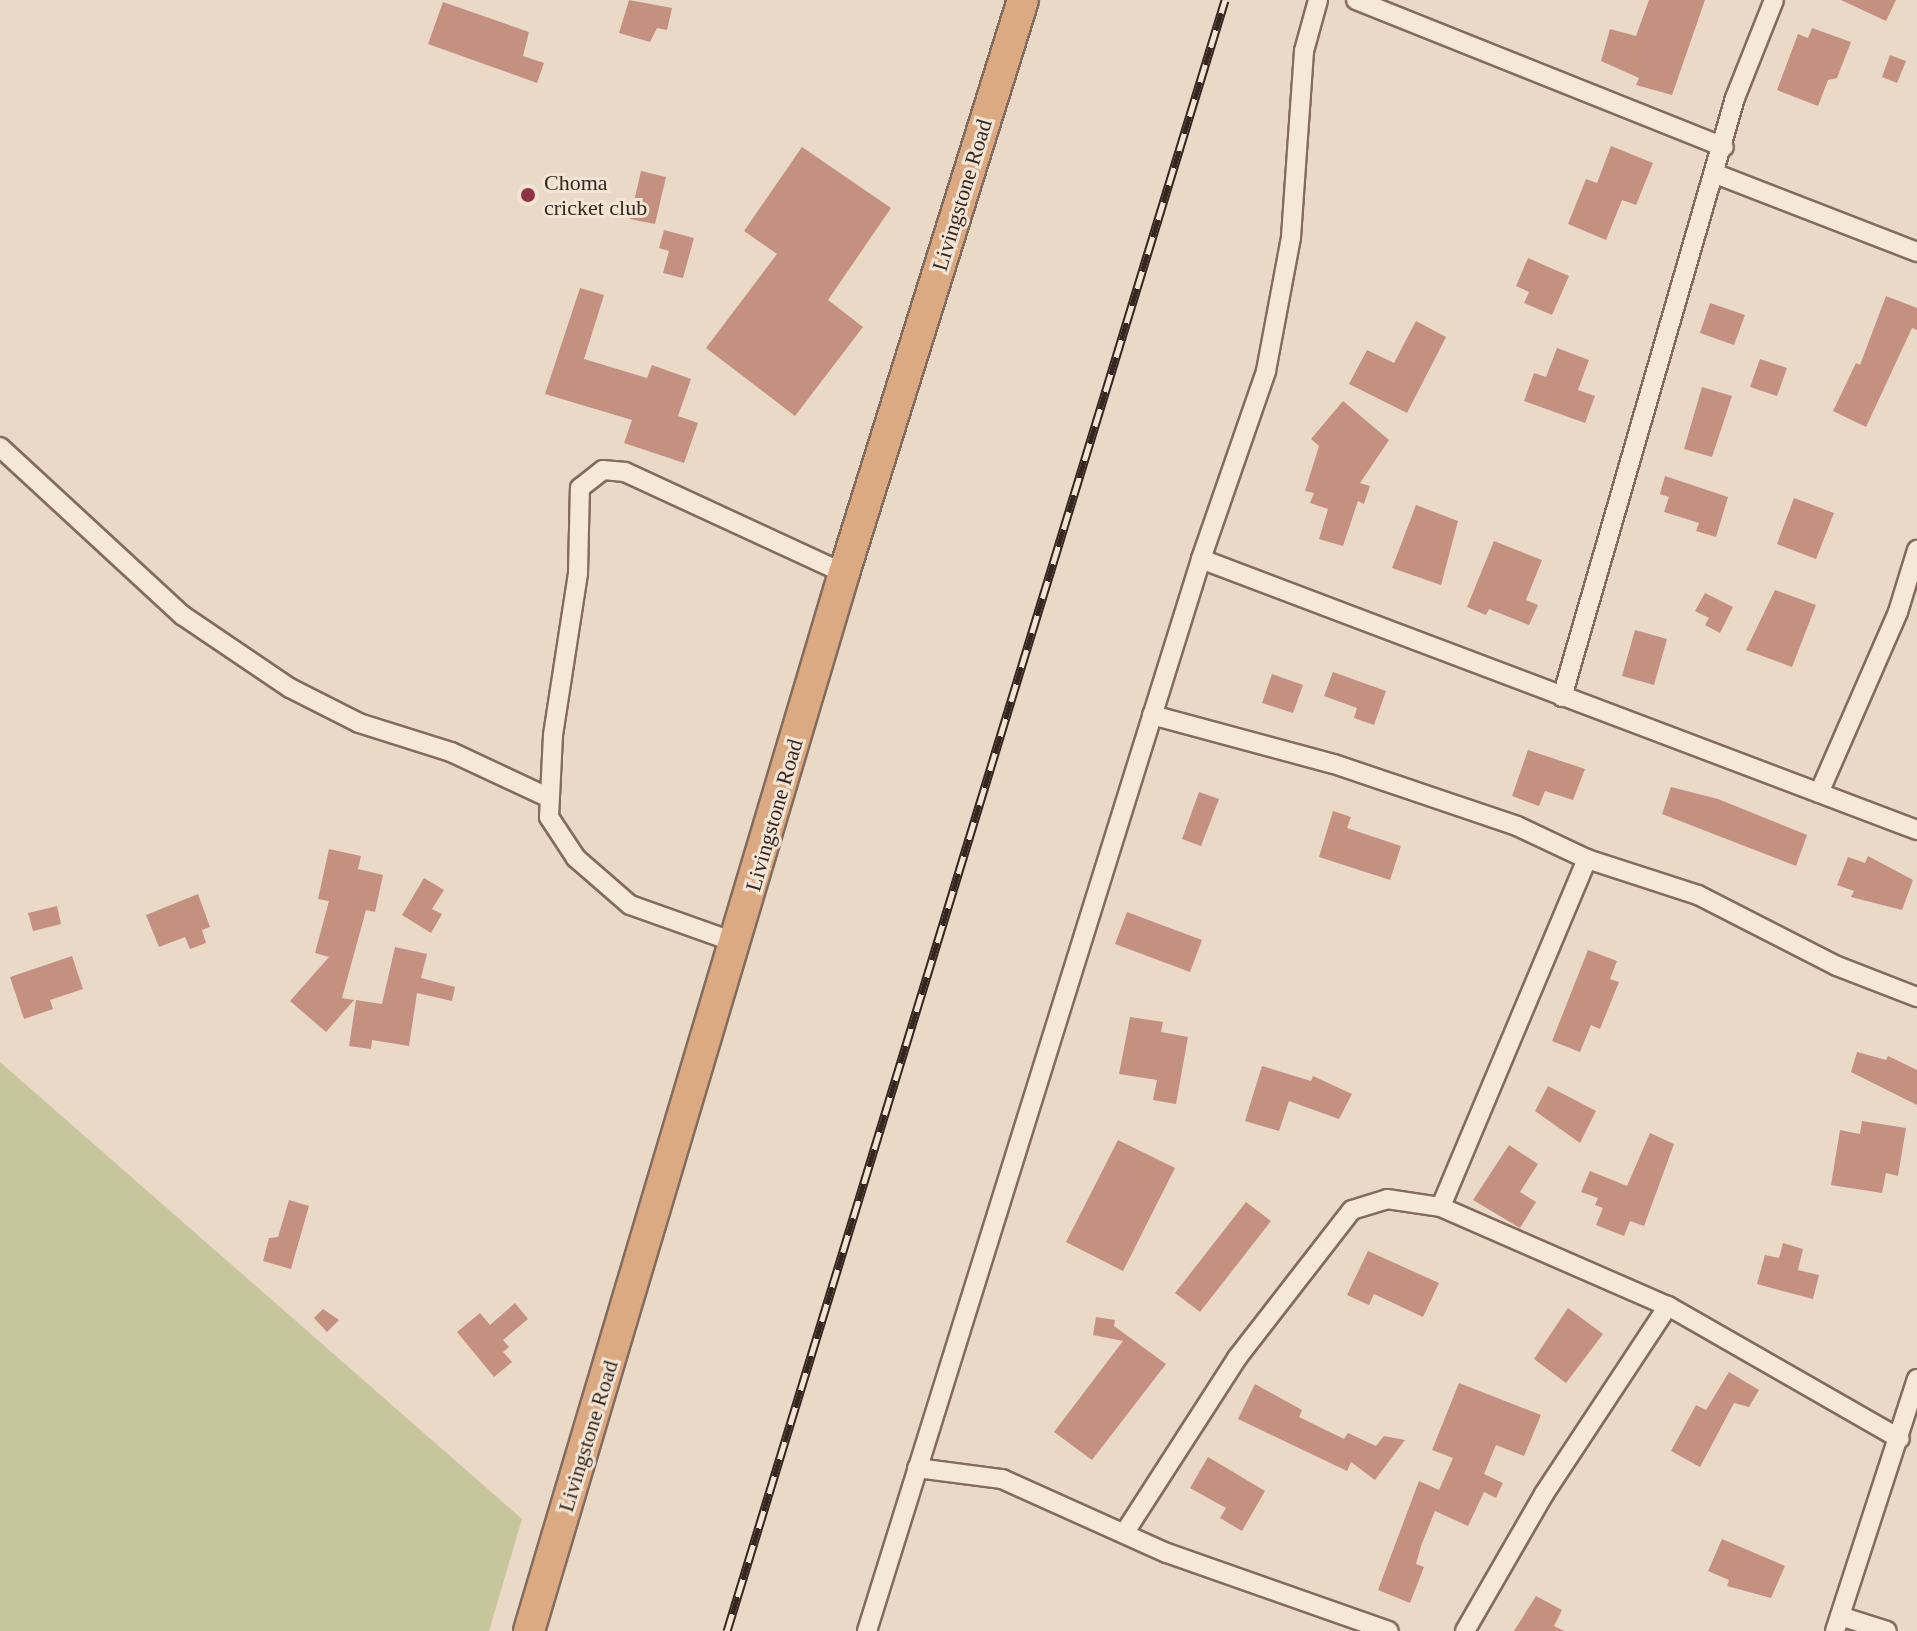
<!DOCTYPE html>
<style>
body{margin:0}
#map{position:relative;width:1917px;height:1631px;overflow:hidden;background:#ead9c7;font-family:Georgia,serif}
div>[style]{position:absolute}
.green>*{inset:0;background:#c7c59c}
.building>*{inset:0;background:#c49181}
.roads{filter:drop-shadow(2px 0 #836c5e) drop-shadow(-2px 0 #836c5e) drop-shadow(0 2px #836c5e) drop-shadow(0 -2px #836c5e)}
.minor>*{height:18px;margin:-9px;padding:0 9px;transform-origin:9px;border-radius:9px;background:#f5e8d9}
.trunk>*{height:30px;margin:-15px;padding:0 15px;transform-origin:15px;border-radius:15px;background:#dcaa82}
.rail>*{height:9px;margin-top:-4.5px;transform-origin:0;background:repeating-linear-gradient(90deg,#f2e5d5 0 18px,#352720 0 36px);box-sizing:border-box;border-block:2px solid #352720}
.dots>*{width:22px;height:22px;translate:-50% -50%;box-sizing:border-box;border:4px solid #f2e5d5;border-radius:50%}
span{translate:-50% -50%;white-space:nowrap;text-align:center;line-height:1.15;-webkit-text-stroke:6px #f2e5d5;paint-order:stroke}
.poi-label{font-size:22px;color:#352720}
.left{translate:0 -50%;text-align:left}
.street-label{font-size:22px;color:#352720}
</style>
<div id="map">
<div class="green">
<div style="clip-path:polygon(0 1062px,522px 1519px,489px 1631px,0 1631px)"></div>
</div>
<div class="building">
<div style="clip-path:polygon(629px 0,672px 8px,667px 30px,657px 28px,650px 42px,619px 33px)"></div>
<div style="clip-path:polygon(1649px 0,1705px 0,1672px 95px,1636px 85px,1639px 78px,1601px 61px,1610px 29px,1636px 36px)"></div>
<div style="clip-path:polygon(1841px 0,1896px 0,1886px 21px)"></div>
<div style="clip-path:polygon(443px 2px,529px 32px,523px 56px,544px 63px,537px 83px,428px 44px)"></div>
<div style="clip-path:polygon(1812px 28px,1851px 42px,1837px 78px,1828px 80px,1818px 106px,1777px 90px,1798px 34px,1808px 38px)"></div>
<div style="clip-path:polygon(1890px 55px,1906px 61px,1897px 83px,1882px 77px)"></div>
<div style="clip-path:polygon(1611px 146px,1653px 163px,1636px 205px,1622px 200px,1606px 240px,1568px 224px,1586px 179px,1597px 183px)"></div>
<div style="clip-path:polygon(802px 147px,891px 208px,828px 300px,863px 327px,795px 416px,706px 348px,777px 254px,744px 231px)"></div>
<div style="clip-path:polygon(641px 171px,666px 177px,655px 224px,630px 219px)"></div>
<div style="clip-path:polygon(664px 230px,694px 238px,683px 278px,663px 273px,669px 251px,659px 248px)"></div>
<div style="clip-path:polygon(1528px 258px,1569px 276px,1552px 315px,1524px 303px,1529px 292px,1516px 286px)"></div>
<div style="clip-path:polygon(580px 288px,604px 295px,584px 359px,647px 378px,652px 365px,691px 379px,678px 416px,698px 423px,684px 463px,624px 443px,632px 420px,545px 394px)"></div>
<div style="clip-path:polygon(1886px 296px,1917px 308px,1917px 330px,1912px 328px,1866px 427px,1833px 411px,1856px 363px,1860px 365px)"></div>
<div style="clip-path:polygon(1710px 303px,1745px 315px,1734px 345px,1700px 333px)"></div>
<div style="clip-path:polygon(1416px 321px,1446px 337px,1407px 413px,1349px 384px,1367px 350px,1394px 363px)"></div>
<div style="clip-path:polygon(1557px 348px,1589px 360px,1578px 390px,1595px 396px,1585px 423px,1524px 401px,1534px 373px,1546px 377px)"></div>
<div style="clip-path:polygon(1760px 359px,1787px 368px,1777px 396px,1750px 387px)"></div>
<div style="clip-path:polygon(1702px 387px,1732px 396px,1712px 457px,1684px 449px)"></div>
<div style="clip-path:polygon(1343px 401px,1389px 440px,1360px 483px,1370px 486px,1364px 504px,1358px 501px,1343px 546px,1319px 539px,1328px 509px,1310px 503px,1314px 493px,1305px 491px,1319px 446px,1311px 439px)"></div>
<div style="clip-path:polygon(1665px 476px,1728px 497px,1716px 537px,1696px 531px,1699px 523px,1664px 512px,1669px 497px,1660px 494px)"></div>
<div style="clip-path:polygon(1794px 498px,1834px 513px,1816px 559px,1777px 544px)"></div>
<div style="clip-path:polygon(1416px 505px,1458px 521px,1441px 585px,1392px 568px)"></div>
<div style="clip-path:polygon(1494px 541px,1542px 560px,1526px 600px,1538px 605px,1529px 625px,1489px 609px,1486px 615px,1467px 607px)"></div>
<div style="clip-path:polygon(1775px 590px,1816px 605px,1792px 667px,1746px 650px)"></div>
<div style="clip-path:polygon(1705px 593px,1733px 607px,1720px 633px,1705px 625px,1709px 618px,1695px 611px)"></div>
<div style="clip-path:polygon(1635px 630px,1667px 639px,1654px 685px,1622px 676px)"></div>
<div style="clip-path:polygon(1333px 672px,1386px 691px,1374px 725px,1354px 718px,1357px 708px,1324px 696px)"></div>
<div style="clip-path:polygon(1272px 674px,1303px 685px,1293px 713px,1262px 703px)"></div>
<div style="clip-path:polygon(1528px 750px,1585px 769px,1573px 800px,1545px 791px,1539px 806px,1512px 796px)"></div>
<div style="clip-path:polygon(1671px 787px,1718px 799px,1807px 835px,1796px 866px,1662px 814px)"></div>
<div style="clip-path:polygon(1199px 792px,1219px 799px,1201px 846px,1182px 839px)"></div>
<div style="clip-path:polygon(1333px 811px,1351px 817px,1347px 828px,1401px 846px,1390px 880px,1319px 857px)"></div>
<div style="clip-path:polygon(329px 849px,361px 856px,358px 869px,383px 875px,375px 912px,366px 910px,342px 998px,354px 1000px,326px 1032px,290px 1001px,329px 957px,315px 953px,329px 901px,318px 899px)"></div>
<div style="clip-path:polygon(1868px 856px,1913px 880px,1902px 910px,1851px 897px,1854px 891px,1837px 885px,1848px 857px,1865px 863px)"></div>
<div style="clip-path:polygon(424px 878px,444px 890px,432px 909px,442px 914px,431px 933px,402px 915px)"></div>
<div style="clip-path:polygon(198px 894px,210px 927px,202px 930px,206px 943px,190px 949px,185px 937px,159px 947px,146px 915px)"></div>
<div style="clip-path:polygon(57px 906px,61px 924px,33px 931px,28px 913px)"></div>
<div style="clip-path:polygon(1127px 912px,1202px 940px,1190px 972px,1115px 944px)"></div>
<div style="clip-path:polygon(395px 947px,427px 954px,421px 978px,455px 987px,452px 1001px,417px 993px,409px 1046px,372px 1040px,371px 1049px,349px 1046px,356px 1000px,382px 1004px)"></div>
<div style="clip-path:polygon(1588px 950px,1617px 961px,1610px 979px,1619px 982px,1600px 1029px,1591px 1025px,1580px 1052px,1552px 1041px)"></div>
<div style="clip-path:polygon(72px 956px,83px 989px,50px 1000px,53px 1009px,24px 1019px,10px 977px)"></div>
<div style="clip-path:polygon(1130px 1017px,1163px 1022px,1161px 1032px,1188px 1037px,1176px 1104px,1153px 1100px,1157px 1080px,1119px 1074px)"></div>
<div style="clip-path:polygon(1857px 1052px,1886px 1060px,1888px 1056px,1917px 1070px,1917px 1105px,1851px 1072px)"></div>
<div style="clip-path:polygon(1262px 1066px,1311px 1081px,1313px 1076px,1352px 1094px,1339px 1119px,1289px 1101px,1279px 1131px,1245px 1121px)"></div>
<div style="clip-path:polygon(1548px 1086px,1596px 1111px,1580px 1143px,1535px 1111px)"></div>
<div style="clip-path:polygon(1862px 1121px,1906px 1128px,1898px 1176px,1886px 1173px,1882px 1193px,1831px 1185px,1840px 1130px,1860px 1134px)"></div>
<div style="clip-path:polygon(1650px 1133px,1674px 1144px,1644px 1226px,1630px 1221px,1624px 1236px,1596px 1225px,1603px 1208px,1595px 1205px,1598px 1198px,1581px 1192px,1590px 1171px,1627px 1186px)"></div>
<div style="clip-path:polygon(1118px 1140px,1175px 1168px,1123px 1271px,1066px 1242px)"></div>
<div style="clip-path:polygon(1509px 1145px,1538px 1164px,1520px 1192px,1536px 1202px,1520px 1228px,1473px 1200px)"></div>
<div style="clip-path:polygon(289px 1200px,309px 1206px,291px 1269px,263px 1261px,269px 1238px,278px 1237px)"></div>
<div style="clip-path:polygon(1246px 1202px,1271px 1221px,1200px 1312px,1175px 1293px)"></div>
<div style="clip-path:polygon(1783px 1243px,1803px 1249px,1798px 1270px,1819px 1275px,1813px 1299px,1757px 1284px,1765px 1255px,1779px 1258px)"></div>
<div style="clip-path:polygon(1368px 1251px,1439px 1283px,1423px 1317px,1374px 1294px,1369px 1305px,1347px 1295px)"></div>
<div style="clip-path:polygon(515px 1303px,528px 1319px,503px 1340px,509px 1347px,503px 1352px,512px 1362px,494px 1377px,457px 1332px,480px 1313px,490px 1325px)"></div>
<div style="clip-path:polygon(1568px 1308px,1603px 1334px,1566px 1383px,1534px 1359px)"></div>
<div style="clip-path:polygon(323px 1309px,339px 1320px,327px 1332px,314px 1318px)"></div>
<div style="clip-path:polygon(1096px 1317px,1115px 1320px,1114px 1326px,1166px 1364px,1092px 1460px,1054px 1432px,1123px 1341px,1093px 1335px)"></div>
<div style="clip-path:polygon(1729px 1372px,1759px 1390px,1749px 1407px,1734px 1403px,1700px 1467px,1671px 1451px,1696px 1405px,1706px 1410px)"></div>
<div style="clip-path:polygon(1459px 1383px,1541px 1415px,1524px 1456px,1496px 1445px,1484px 1474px,1503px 1483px,1496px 1498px,1484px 1492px,1468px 1526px,1435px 1511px,1421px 1546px,1416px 1564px,1424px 1567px,1410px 1603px,1378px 1590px,1419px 1481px,1439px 1490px,1453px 1458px,1432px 1450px)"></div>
<div style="clip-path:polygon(1255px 1384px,1302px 1410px,1299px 1417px,1344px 1439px,1348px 1433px,1376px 1446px,1384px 1436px,1405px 1440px,1375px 1480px,1351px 1462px,1347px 1471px,1238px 1419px)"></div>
<div style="clip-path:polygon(1208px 1457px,1265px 1491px,1242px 1531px,1220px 1518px,1226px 1508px,1190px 1488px)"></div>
<div style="clip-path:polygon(1722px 1539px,1785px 1566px,1771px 1598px,1727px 1586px,1729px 1580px,1708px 1571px)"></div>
<div style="clip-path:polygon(1536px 1596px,1562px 1610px,1554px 1626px,1564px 1631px,1514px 1631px)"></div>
</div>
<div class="roads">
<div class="minor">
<div style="left:1356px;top:0;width:396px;rotate:21.8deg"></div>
<div style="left:1716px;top:174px;width:216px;rotate:21.2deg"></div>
<div style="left:0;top:447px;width:248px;rotate:42.7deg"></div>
<div style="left:182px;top:615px;width:130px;rotate:34.1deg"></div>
<div style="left:290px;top:688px;width:77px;rotate:26.9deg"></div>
<div style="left:359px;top:723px;width:96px;rotate:17.5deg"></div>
<div style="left:451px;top:752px;width:106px;rotate:25.1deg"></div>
<div style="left:1201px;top:559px;width:766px;rotate:20.73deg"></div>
<div style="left:1562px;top:697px;width:623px;rotate:-73.89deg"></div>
<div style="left:1735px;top:98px;width:105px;rotate:-68.3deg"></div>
<div style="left:1152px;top:715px;width:188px;rotate:15.1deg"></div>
<div style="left:1334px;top:764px;width:193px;rotate:18.7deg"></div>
<div style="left:1517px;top:826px;width:77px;rotate:25.2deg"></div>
<div style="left:1587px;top:859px;width:117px;rotate:18deg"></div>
<div style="left:1698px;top:895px;width:156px;rotate:27.1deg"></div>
<div style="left:1837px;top:966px;width:86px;rotate:21.2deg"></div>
<div style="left:1819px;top:793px;width:197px;rotate:-66.4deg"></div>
<div style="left:1898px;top:612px;width:65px;rotate:-73deg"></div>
<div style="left:1587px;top:859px;width:377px;rotate:112.8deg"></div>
<div style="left:1441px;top:1207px;width:248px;rotate:23.6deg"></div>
<div style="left:1668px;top:1306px;width:267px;rotate:29.8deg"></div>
<div style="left:737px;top:943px;width:114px;rotate:-160.4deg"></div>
<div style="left:630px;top:905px;width:72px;rotate:-139deg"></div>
<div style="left:576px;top:858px;width:49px;rotate:-123.4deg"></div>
<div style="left:549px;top:817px;width:82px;rotate:-87.2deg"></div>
<div style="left:553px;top:735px;width:164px;rotate:-81.2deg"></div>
<div style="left:578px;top:573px;width:85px;rotate:-88.7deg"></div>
<div style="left:580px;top:488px;width:29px;rotate:-38deg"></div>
<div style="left:603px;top:470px;width:22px;rotate:5deg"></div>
<div style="left:625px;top:472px;width:241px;rotate:24.8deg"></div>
<div style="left:917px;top:1468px;width:86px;rotate:7.4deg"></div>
<div style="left:1002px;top:1479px;width:181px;rotate:24.2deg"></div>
<div style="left:1167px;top:1553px;width:235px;rotate:19.4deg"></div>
<div style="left:1125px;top:1532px;width:207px;rotate:-57.2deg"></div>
<div style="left:1237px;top:1358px;width:187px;rotate:-52.2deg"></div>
<div style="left:1352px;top:1210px;width:37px;rotate:-17deg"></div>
<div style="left:1387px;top:1199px;width:55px;rotate:8.4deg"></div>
<div style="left:1840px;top:1616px;width:49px;rotate:17.7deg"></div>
<div style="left:867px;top:1631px;width:1123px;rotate:-72.69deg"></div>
<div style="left:1201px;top:559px;width:199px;rotate:-70.9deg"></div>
<div style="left:1266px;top:371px;width:136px;rotate:-79.4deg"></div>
<div style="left:1291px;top:237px;width:186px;rotate:-86deg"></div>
<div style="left:1304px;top:51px;width:53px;rotate:-74.6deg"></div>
<div style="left:1465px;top:1631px;width:158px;rotate:-60deg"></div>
<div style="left:1544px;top:1494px;width:225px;rotate:-56.6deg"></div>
<div style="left:1835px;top:1631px;width:265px;rotate:-72deg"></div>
</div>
<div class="trunk">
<div style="left:529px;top:1631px;width:1104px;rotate:-73.42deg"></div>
<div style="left:844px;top:573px;width:600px;rotate:-72.65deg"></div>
</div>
</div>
<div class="rail">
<div style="left:727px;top:1631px;width:1705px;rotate:-73.02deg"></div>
</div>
<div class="dots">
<div style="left:528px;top:195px;background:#8c3443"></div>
</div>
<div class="poi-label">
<span class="left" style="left:544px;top:195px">Choma<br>cricket club</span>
</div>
<div class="street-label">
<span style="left:962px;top:195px;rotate:-73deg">Livingstone Road</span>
<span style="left:774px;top:815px;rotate:-74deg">Livingstone Road</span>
<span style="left:588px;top:1436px;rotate:-73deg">Livingstone Road</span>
</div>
</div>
